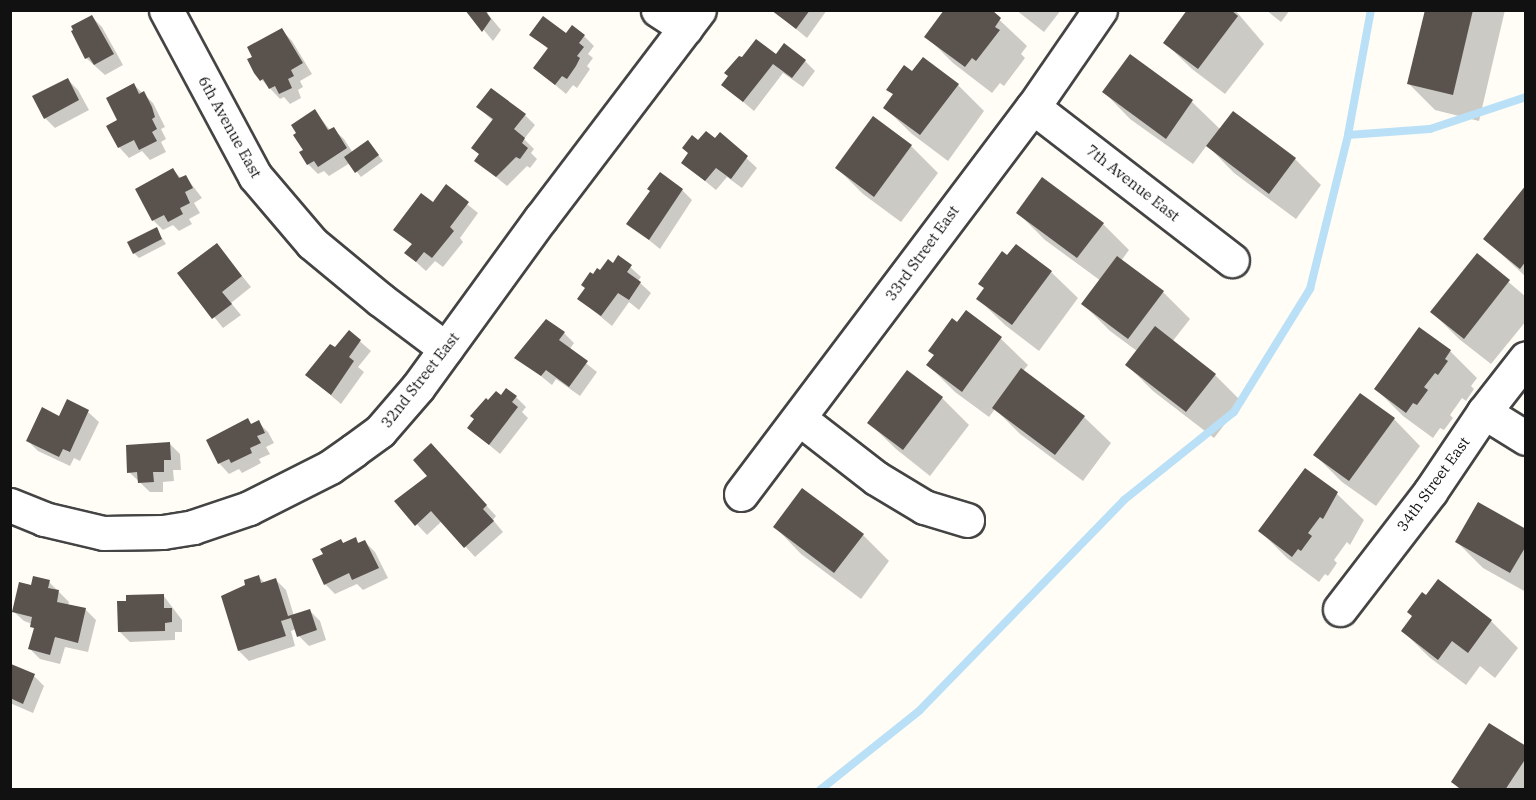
<!DOCTYPE html>
<style>
body{margin:0}
#map{position:relative;width:1536px;height:800px;overflow:hidden;background:#fffdf5;font-family:"IBM Plex Serif",serif}
div>[style]{position:absolute}
.shadow>*{inset:0;background:#0003}
.stream>*{height:8px;margin:-4px;padding:0 4px;transform-origin:4px;border-radius:4px;background:#b9e0f7}
.building>*{inset:0;background:#5a524d}
.roads{filter:drop-shadow(2px 0 #444) drop-shadow(-2px 0 #444) drop-shadow(0 2px #444) drop-shadow(0 -2px #444)}
.minor>*{height:33px;margin:-16.5px;padding:0 16.5px;transform-origin:16.5px;border-radius:16.5px;background:#fff}
span{translate:-50% -50%;white-space:nowrap;text-align:center;line-height:1.15;-webkit-text-stroke:6px #fff;paint-order:stroke}
.street-label{font-size:15px;color:#111}
.frame{position:absolute;inset:0;border:12px solid #111;pointer-events:none}
</style>
<div id="map">
<div class="shadow">
<div style="clip-path:polygon(467px 10px,490px 10px,487px 13px,501px 30px,493px 41px)"></div>
<div style="clip-path:polygon(773px 10px,827px 10px,807px 38px)"></div>
<div style="clip-path:polygon(989px 10px,1027px 46px,1021px 54px,1025px 58px,1004px 86px,1000px 83px,992px 93px,953px 63px,926px 36px)"></div>
<div style="clip-path:polygon(1016px 10px,1061px 10px,1044px 32px)"></div>
<div style="clip-path:polygon(1189px 10px,1235px 10px,1264px 44px,1225px 94px,1192px 69px,1165px 43px)"></div>
<div style="clip-path:polygon(1266px 10px,1290px 10px,1281px 22px)"></div>
<div style="clip-path:polygon(1426px 10px,1505px 10px,1479px 121px,1435px 110px,1409px 84px)"></div>
<div style="clip-path:polygon(92px 17px,102px 27px,123px 65px,105px 75px,86px 58px)"></div>
<div style="clip-path:polygon(282px 30px,292px 41px,312px 74px,300px 81px,303px 87px,298px 90px,301px 98px,290px 104px,284px 97px,280px 99px,262px 80px,255px 72px,254px 57px)"></div>
<div style="clip-path:polygon(531px 34px,584px 36px,594px 46px,588px 54px,593px 58px,587px 66px,590px 69px,577px 88px,573px 85px,566px 94px,535px 68px,549px 50px)"></div>
<div style="clip-path:polygon(777px 56px,805px 61px,815px 71px,803px 87px,783px 73px,754px 111px,723px 85px,730px 77px)"></div>
<div style="clip-path:polygon(1130px 56px,1192px 102px,1221px 130px,1295px 159px,1321px 185px,1296px 219px,1234px 173px,1207px 145px,1193px 164px,1130px 119px,1104px 92px)"></div>
<div style="clip-path:polygon(912px 73px,958px 85px,984px 111px,948px 161px,912px 134px,885px 108px,894px 95px,888px 90px)"></div>
<div style="clip-path:polygon(68px 80px,78px 90px,89px 110px,55px 128px,45px 118px)"></div>
<div style="clip-path:polygon(134px 85px,153px 103px,165px 127px,161px 129px,166px 139px,161px 142px,166px 152px,150px 160px,142px 151px,129px 158px,119px 147px,108px 126px,119px 121px)"></div>
<div style="clip-path:polygon(478px 107px,525px 115px,535px 125px,524px 139px,534px 149px,531px 153px,537px 159px,530px 168px,527px 166px,507px 186px,476px 161px,480px 155px,473px 148px,493px 121px)"></div>
<div style="clip-path:polygon(315px 111px,330px 130px,333px 129px,344px 139px,353px 153px,368px 142px,383px 161px,361px 177px,350px 163px,329px 176px,324px 171px,318px 174px,308px 164px,305px 151px)"></div>
<div style="clip-path:polygon(699px 142px,741px 153px,757px 168px,742px 188px,727px 177px,716px 190px,683px 163px)"></div>
<div style="clip-path:polygon(911px 146px,938px 173px,901px 222px,863px 194px,837px 168px)"></div>
<div style="clip-path:polygon(173px 170px,182px 179px,186px 177px,202px 198px,194px 203px,200px 213px,189px 219px,192px 224px,179px 231px,173px 225px,163px 230px,153px 220px)"></div>
<div style="clip-path:polygon(446px 187px,478px 213px,460px 238px,463px 242px,443px 267px,435px 261px,426px 271px,406px 253px,413px 245px,395px 229px,433px 204px)"></div>
<div style="clip-path:polygon(1526px 187px,1526px 277px,1485px 239px)"></div>
<div style="clip-path:polygon(682px 190px,692px 200px,660px 249px,628px 223px)"></div>
<div style="clip-path:polygon(1018px 213px,1103px 224px,1129px 250px,1121px 261px,1163px 292px,1190px 319px,1172px 342px,1215px 375px,1242px 402px,1214px 438px,1153px 391px,1127px 365px,1137px 351px,1110px 331px,1083px 304px,1101px 281px,1045px 240px)"></div>
<div style="clip-path:polygon(156px 229px,166px 244px,139px 258px,134px 253px)"></div>
<div style="clip-path:polygon(217px 245px,251px 287px,231px 303px,241px 315px,223px 328px,179px 273px)"></div>
<div style="clip-path:polygon(1477px 255px,1526px 297px,1526px 321px,1491px 364px,1459px 339px,1432px 312px)"></div>
<div style="clip-path:polygon(619px 257px,641px 277px,638px 281px,651px 293px,639px 310px,629px 302px,612px 326px,579px 299px,593px 276px,613px 265px)"></div>
<div style="clip-path:polygon(1051px 272px,1078px 298px,1039px 351px,1005px 325px,978px 299px)"></div>
<div style="clip-path:polygon(966px 312px,1001px 339px,1028px 365px,1023px 371px,1084px 417px,1111px 443px,1083px 481px,1020px 434px,995px 409px,989px 417px,955px 392px,928px 365px)"></div>
<div style="clip-path:polygon(349px 332px,371px 351px,358px 367px,364px 372px,341px 404px,307px 375px,335px 350px)"></div>
<div style="clip-path:polygon(564px 333px,574px 343px,569px 350px,597px 372px,580px 396px,556px 379px,552px 385px,517px 357px)"></div>
<div style="clip-path:polygon(1450px 351px,1477px 378px,1471px 386px,1474px 389px,1466px 401px,1462px 398px,1450px 415px,1453px 418px,1444px 430px,1440px 428px,1433px 438px,1403px 416px,1376px 389px)"></div>
<div style="clip-path:polygon(907px 372px,942px 398px,969px 425px,930px 476px,896px 449px,869px 423px)"></div>
<div style="clip-path:polygon(501px 397px,516px 397px,526px 407px,522px 412px,528px 418px,500px 454px,469px 428px,489px 402px)"></div>
<div style="clip-path:polygon(67px 401px,88px 412px,99px 422px,80px 461px,74px 458px,70px 466px,38px 451px,28px 441px,60px 418px)"></div>
<div style="clip-path:polygon(1394px 419px,1420px 446px,1376px 506px,1342px 482px,1315px 455px)"></div>
<div style="clip-path:polygon(248px 420px,252px 425px,258px 422px,268px 432px,274px 443px,266px 447px,270px 454px,259px 459px,261px 463px,242px 473px,239px 469px,229px 474px,219px 463px,208px 440px)"></div>
<div style="clip-path:polygon(170px 444px,180px 454px,181px 470px,173px 470px,174px 481px,163px 482px,163px 492px,150px 492px,129px 472px)"></div>
<div style="clip-path:polygon(441px 456px,496px 516px,493px 520px,503px 532px,475px 557px,442px 521px,427px 535px,396px 502px,430px 476px)"></div>
<div style="clip-path:polygon(1306px 470px,1337px 494px,1364px 520px,1350px 545px,1347px 542px,1334px 560px,1337px 563px,1328px 576px,1325px 574px,1319px 582px,1287px 558px,1260px 531px)"></div>
<div style="clip-path:polygon(775px 527px,863px 535px,889px 561px,861px 599px,801px 554px)"></div>
<div style="clip-path:polygon(1526px 530px,1526px 592px,1483px 568px,1457px 542px)"></div>
<div style="clip-path:polygon(355px 539px,360px 544px,365px 542px,375px 552px,388px 578px,363px 590px,357px 584px,335px 594px,325px 584px,324px 555px,341px 541px,344px 544px)"></div>
<div style="clip-path:polygon(259px 577px,265px 583px,276px 580px,286px 590px,294px 616px,310px 611px,320px 621px,326px 640px,309px 646px,299px 636px,296px 629px,291px 631px,295px 646px,249px 661px,239px 651px,247px 586px)"></div>
<div style="clip-path:polygon(1439px 581px,1491px 621px,1518px 648px,1495px 678px,1480px 666px,1466px 685px,1429px 657px,1403px 631px)"></div>
<div style="clip-path:polygon(49px 582px,69px 602px,68px 606px,86px 610px,96px 620px,88px 652px,65px 647px,60px 664px,40px 659px,30px 649px,35px 629px,32px 624px,24px 621px,13px 611px,32px 587px)"></div>
<div style="clip-path:polygon(163px 595px,182px 620px,182px 632px,175px 632px,175px 640px,130px 642px,119px 631px)"></div>
<div style="clip-path:polygon(12px 666px,34px 676px,44px 686px,33px 713px,10px 703px)"></div>
<div style="clip-path:polygon(1526px 748px,1526px 790px,1460px 790px,1453px 782px)"></div>
</div>
<div class="stream">
<div style="left:1348px;top:135px;width:82px;rotate:-4.2deg"></div>
<div style="left:1430px;top:129px;width:101px;rotate:-18.4deg"></div>
<div style="left:820px;top:790px;width:127px;rotate:-38.6deg"></div>
<div style="left:919px;top:711px;width:294px;rotate:-45.8deg"></div>
<div style="left:1124px;top:500px;width:141px;rotate:-38.7deg"></div>
<div style="left:1234px;top:412px;width:145px;rotate:-58.3deg"></div>
<div style="left:1310px;top:289px;width:159px;rotate:-76.1deg"></div>
<div style="left:1348px;top:135px;width:127px;rotate:-79.6deg"></div>
</div>
<div class="building">
<div style="clip-path:polygon(465px 10px,485px 10px,491px 19px,482px 32px)"></div>
<div style="clip-path:polygon(771px 10px,810px 10px,796px 29px)"></div>
<div style="clip-path:polygon(944px 10px,992px 10px,1001px 18px,995px 27px,1000px 30px,976px 61px,972px 58px,965px 67px,924px 37px)"></div>
<div style="clip-path:polygon(1187px 10px,1231px 10px,1238px 16px,1198px 69px,1163px 43px)"></div>
<div style="clip-path:polygon(1425px 10px,1473px 10px,1453px 95px,1407px 84px)"></div>
<div style="clip-path:polygon(92px 15px,114px 54px,94px 65px,89px 57px,85px 59px,71px 31px,73px 30px,71px 26px)"></div>
<div style="clip-path:polygon(543px 16px,566px 33px,572px 25px,585px 35px,579px 43px,584px 47px,577px 56px,580px 58px,576px 66px,567px 79px,562px 76px,555px 85px,533px 68px,548px 48px,529px 35px)"></div>
<div style="clip-path:polygon(282px 28px,303px 63px,291px 70px,294px 76px,288px 79px,292px 88px,279px 94px,275px 86px,269px 89px,263px 79px,260px 81px,254px 73px,247px 59px,252px 57px,247px 47px)"></div>
<div style="clip-path:polygon(756px 39px,776px 54px,784px 43px,806px 60px,792px 78px,773px 64px,743px 102px,721px 85px,728px 76px,724px 73px,739px 56px,742px 57px)"></div>
<div style="clip-path:polygon(1130px 54px,1193px 100px,1166px 139px,1102px 92px)"></div>
<div style="clip-path:polygon(923px 57px,959px 84px,920px 135px,883px 108px,893px 94px,886px 90px,904px 65px,912px 71px)"></div>
<div style="clip-path:polygon(68px 78px,79px 100px,44px 119px,32px 96px)"></div>
<div style="clip-path:polygon(134px 83px,139px 94px,144px 91px,152px 107px,155px 117px,152px 119px,157px 129px,152px 132px,157px 141px,139px 150px,134px 140px,118px 148px,106px 126px,117px 120px,106px 98px)"></div>
<div style="clip-path:polygon(491px 88px,526px 114px,514px 129px,525px 138px,522px 143px,528px 148px,520px 159px,516px 157px,496px 177px,474px 161px,479px 154px,471px 148px,493px 119px,476px 107px)"></div>
<div style="clip-path:polygon(315px 109px,328px 130px,334px 127px,347px 148px,318px 167px,314px 161px,307px 165px,299px 152px,303px 150px,293px 135px,296px 133px,291px 125px)"></div>
<div style="clip-path:polygon(1233px 111px,1296px 158px,1269px 194px,1206px 146px)"></div>
<div style="clip-path:polygon(873px 116px,912px 145px,874px 197px,835px 168px)"></div>
<div style="clip-path:polygon(706px 131px,715px 138px,720px 132px,748px 156px,731px 179px,716px 168px,705px 181px,681px 163px,688px 153px,682px 148px,692px 135px,698px 140px)"></div>
<div style="clip-path:polygon(368px 140px,379px 155px,355px 173px,344px 157px)"></div>
<div style="clip-path:polygon(173px 168px,179px 178px,186px 175px,193px 188px,185px 192px,190px 203px,180px 208px,183px 214px,168px 222px,164px 215px,152px 221px,135px 189px)"></div>
<div style="clip-path:polygon(660px 172px,683px 189px,649px 240px,626px 224px,650px 191px,647px 189px)"></div>
<div style="clip-path:polygon(1042px 177px,1104px 223px,1077px 258px,1016px 213px)"></div>
<div style="clip-path:polygon(446px 184px,469px 202px,450px 227px,454px 231px,432px 258px,424px 252px,416px 262px,404px 253px,412px 244px,393px 230px,421px 193px,433px 202px)"></div>
<div style="clip-path:polygon(1526px 185px,1526px 261px,1520px 269px,1483px 239px)"></div>
<div style="clip-path:polygon(157px 227px,162px 239px,133px 254px,127px 242px)"></div>
<div style="clip-path:polygon(217px 243px,242px 276px,222px 292px,232px 304px,212px 319px,177px 273px)"></div>
<div style="clip-path:polygon(1016px 244px,1052px 271px,1012px 325px,976px 299px,984px 288px,978px 284px,1002px 251px,1007px 255px)"></div>
<div style="clip-path:polygon(1477px 253px,1510px 280px,1464px 339px,1430px 312px)"></div>
<div style="clip-path:polygon(618px 255px,632px 265px,627px 272px,641px 282px,629px 300px,618px 293px,601px 316px,577px 299px,585px 288px,581px 285px,590px 272px,593px 274px,597px 268px,600px 270px,608px 259px,613px 263px)"></div>
<div style="clip-path:polygon(1117px 256px,1164px 291px,1128px 339px,1081px 304px)"></div>
<div style="clip-path:polygon(966px 310px,1002px 337px,962px 392px,926px 365px,934px 355px,928px 351px,952px 318px,957px 322px)"></div>
<div style="clip-path:polygon(546px 319px,565px 332px,559px 340px,588px 361px,569px 387px,546px 370px,541px 376px,514px 358px)"></div>
<div style="clip-path:polygon(1155px 326px,1216px 374px,1186px 412px,1125px 365px)"></div>
<div style="clip-path:polygon(1419px 327px,1451px 350px,1445px 359px,1448px 361px,1438px 375px,1435px 373px,1424px 387px,1428px 390px,1417px 405px,1413px 403px,1406px 413px,1374px 389px)"></div>
<div style="clip-path:polygon(349px 330px,361px 340px,349px 357px,354px 361px,331px 395px,305px 375px,330px 344px,335px 347px)"></div>
<div style="clip-path:polygon(1021px 368px,1085px 416px,1055px 455px,992px 408px)"></div>
<div style="clip-path:polygon(907px 370px,943px 397px,903px 450px,867px 423px)"></div>
<div style="clip-path:polygon(506px 388px,517px 396px,512px 402px,518px 407px,489px 445px,467px 428px,474px 419px,470px 416px,486px 398px,488px 400px,496px 391px,501px 395px)"></div>
<div style="clip-path:polygon(1360px 393px,1395px 418px,1349px 481px,1313px 455px)"></div>
<div style="clip-path:polygon(67px 399px,89px 410px,70px 452px,63px 449px,59px 457px,26px 441px,42px 407px,59px 416px)"></div>
<div style="clip-path:polygon(248px 418px,251px 424px,259px 420px,265px 433px,257px 436px,261px 443px,250px 448px,252px 453px,231px 463px,229px 459px,218px 464px,206px 440px)"></div>
<div style="clip-path:polygon(170px 442px,171px 460px,164px 460px,164px 472px,153px 472px,154px 482px,138px 483px,137px 472px,127px 473px,126px 445px)"></div>
<div style="clip-path:polygon(431px 443px,487px 505px,483px 509px,494px 521px,464px 548px,431px 511px,415px 526px,394px 501px,427px 476px,413px 460px)"></div>
<div style="clip-path:polygon(1305px 468px,1338px 492px,1323px 519px,1320px 517px,1308px 533px,1312px 536px,1301px 551px,1298px 549px,1292px 557px,1258px 531px)"></div>
<div style="clip-path:polygon(802px 488px,864px 534px,834px 573px,773px 527px)"></div>
<div style="clip-path:polygon(1478px 502px,1526px 529px,1526px 546px,1510px 573px,1455px 542px)"></div>
<div style="clip-path:polygon(356px 537px,358px 543px,365px 540px,379px 568px,352px 580px,349px 573px,324px 585px,312px 559px,323px 554px,320px 549px,341px 539px,343px 543px)"></div>
<div style="clip-path:polygon(259px 575px,261px 583px,276px 578px,288px 616px,310px 609px,317px 630px,297px 637px,291px 618px,281px 621px,286px 636px,238px 651px,221px 596px,245px 585px,244px 580px)"></div>
<div style="clip-path:polygon(33px 576px,50px 580px,48px 588px,59px 590px,57px 602px,86px 608px,78px 643px,55px 637px,50px 655px,28px 649px,34px 628px,30px 627px,32px 617px,12px 612px,19px 582px,31px 585px)"></div>
<div style="clip-path:polygon(1438px 579px,1492px 620px,1468px 653px,1452px 641px,1438px 660px,1401px 631px,1412px 616px,1407px 612px,1422px 592px,1426px 595px)"></div>
<div style="clip-path:polygon(164px 594px,164px 608px,172px 608px,172px 622px,165px 623px,165px 631px,118px 632px,117px 601px,126px 601px,126px 595px)"></div>
<div style="clip-path:polygon(11px 664px,35px 674px,23px 704px,10px 698px)"></div>
<div style="clip-path:polygon(1489px 723px,1526px 746px,1526px 758px,1505px 790px,1462px 790px,1451px 782px)"></div>
</div>
<div class="roads">
<div class="minor">
<div style="left:166px;top:10px;width:188px;rotate:61.8deg"></div>
<div style="left:255px;top:176px;width:88px;rotate:49.6deg"></div>
<div style="left:312px;top:243px;width:89px;rotate:39.6deg"></div>
<div style="left:381px;top:300px;width:81px;rotate:37deg"></div>
<div style="left:658px;top:10px;width:33px;rotate:33deg"></div>
<div style="left:1033px;top:107px;width:251px;rotate:37.6deg"></div>
<div style="left:1484px;top:412px;width:49px;rotate:31.8deg"></div>
<div style="left:800px;top:419px;width:96px;rotate:37.8deg"></div>
<div style="left:876px;top:478px;width:56px;rotate:31.1deg"></div>
<div style="left:924px;top:507px;width:45px;rotate:16.8deg"></div>
<div style="left:741px;top:494px;width:485px;rotate:-53deg"></div>
<div style="left:1033px;top:107px;width:118px;rotate:-55.4deg"></div>
<div style="left:10px;top:505px;width:37px;rotate:22deg"></div>
<div style="left:44px;top:519px;width:61px;rotate:13.3deg"></div>
<div style="left:103px;top:533px;width:60px;rotate:-1deg"></div>
<div style="left:163px;top:532px;width:30px;rotate:-9deg"></div>
<div style="left:193px;top:527px;width:59px;rotate:-18.7deg"></div>
<div style="left:249px;top:508px;width:91px;rotate:-26.8deg"></div>
<div style="left:330px;top:467px;width:29px;rotate:-35deg"></div>
<div style="left:354px;top:450px;width:32px;rotate:-36deg"></div>
<div style="left:380px;top:431px;width:58px;rotate:-49.2deg"></div>
<div style="left:418px;top:387px;width:209px;rotate:-54deg"></div>
<div style="left:541px;top:218px;width:261px;rotate:-52.8deg"></div>
<div style="left:1340px;top:609px;width:148px;rotate:-52.4deg"></div>
<div style="left:1430px;top:492px;width:97px;rotate:-56deg"></div>
<div style="left:1484px;top:412px;width:68px;rotate:-52.1deg"></div>
</div>
</div>
<div class="street-label">
<span style="left:230px;top:127px;rotate:61deg">6th Avenue East</span>
<span style="left:1133px;top:183px;rotate:38deg">7th Avenue East</span>
<span style="left:922px;top:253px;rotate:-54deg">33rd Street East</span>
<span style="left:420px;top:380px;rotate:-52deg">32nd Street East</span>
<span style="left:1433px;top:484px;rotate:-54deg">34th Street East</span>
</div>
<div class="frame"></div>
</div>
